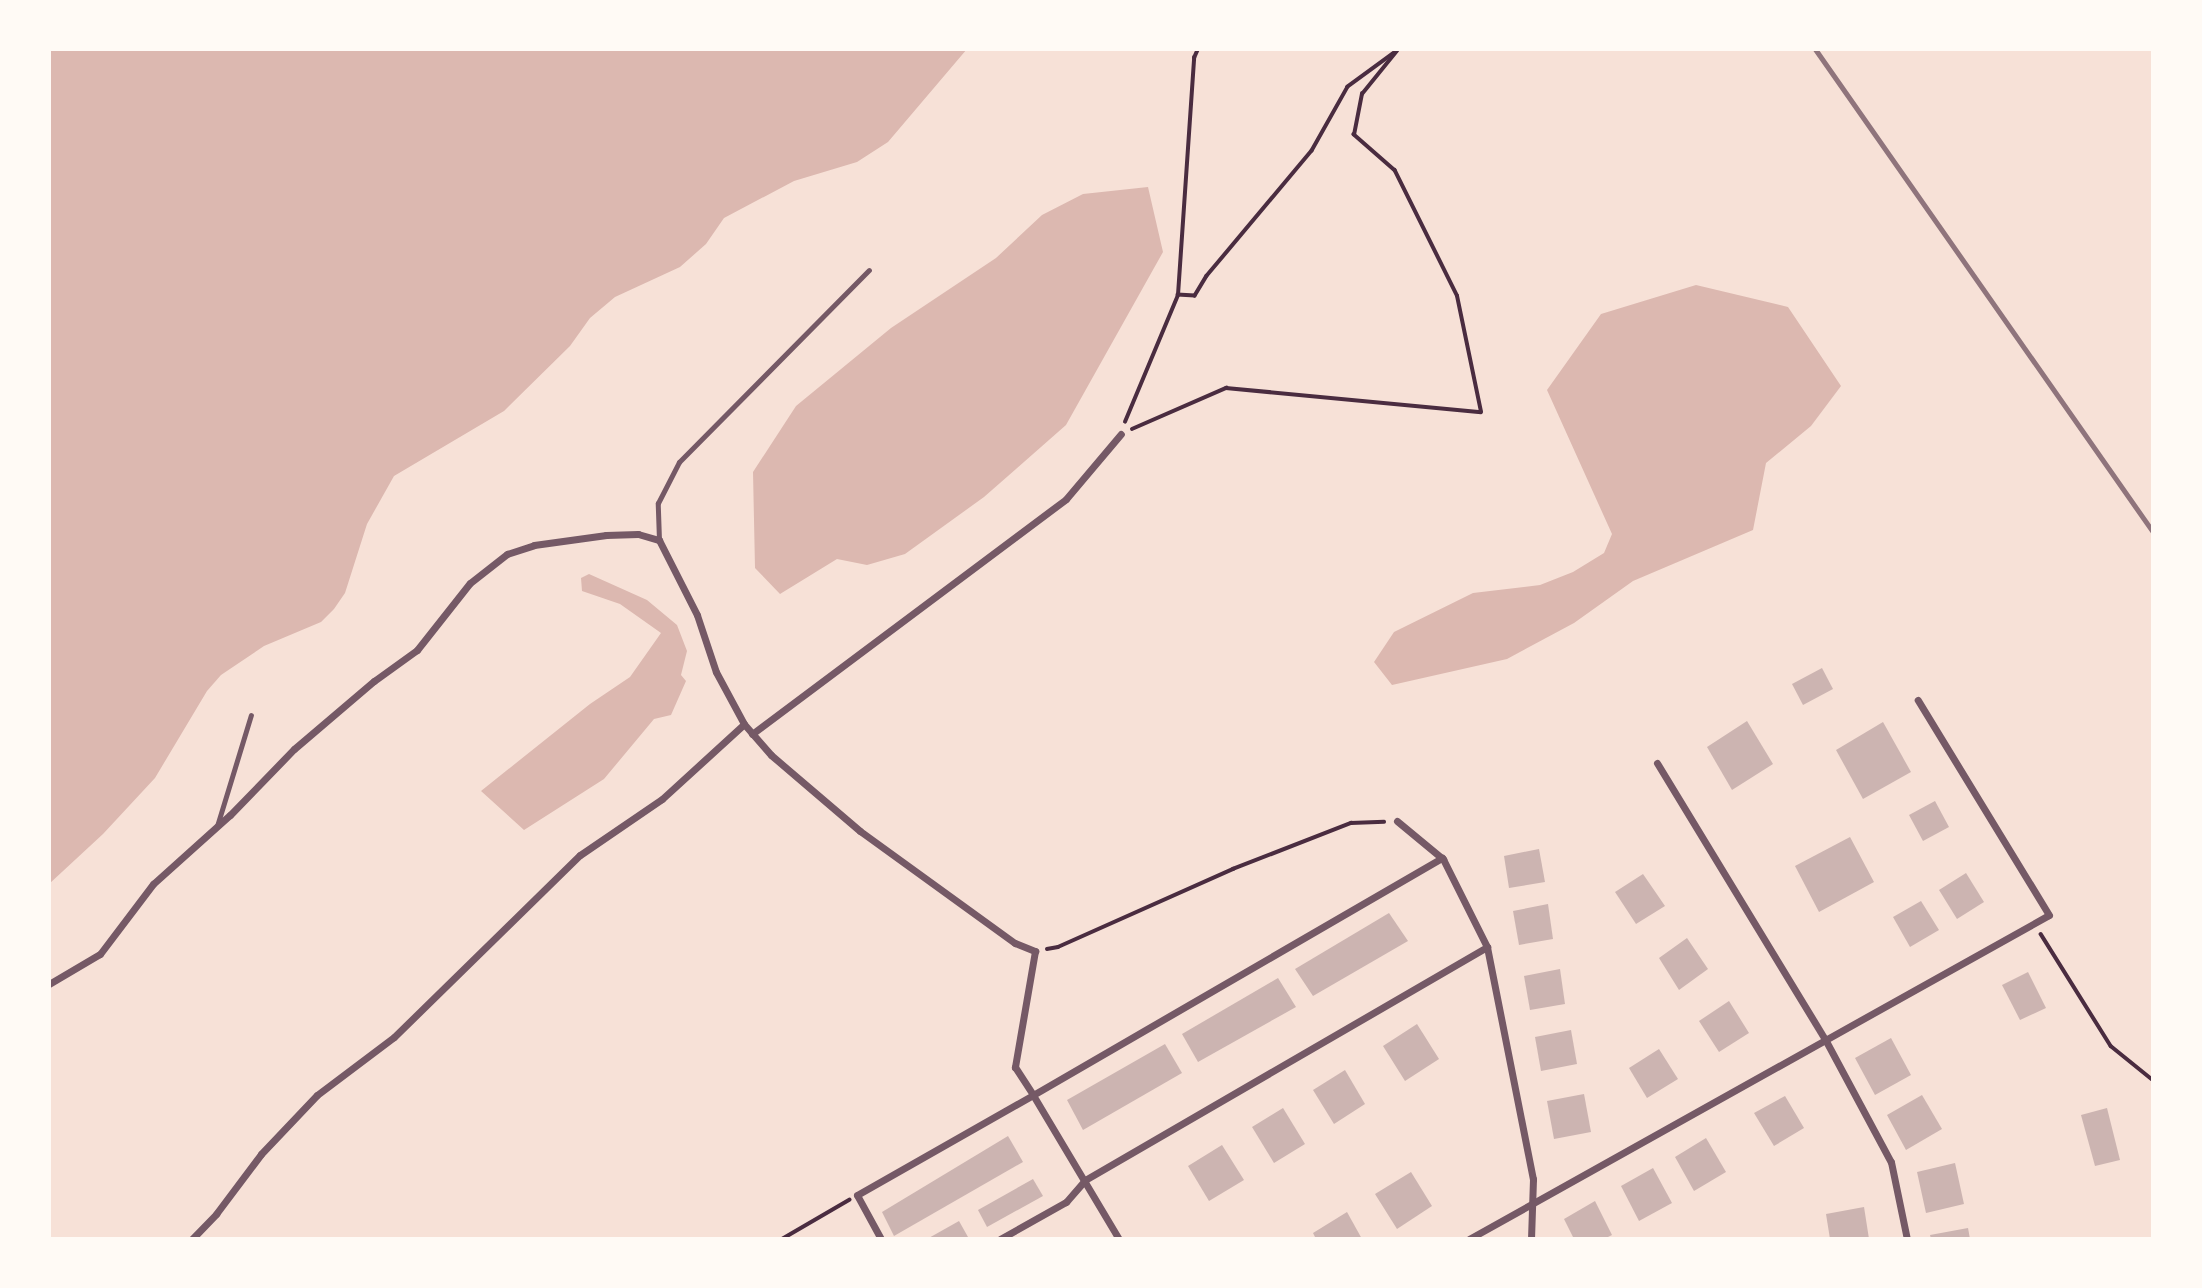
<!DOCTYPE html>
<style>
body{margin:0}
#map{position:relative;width:2202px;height:1288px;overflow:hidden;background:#f7e1d7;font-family:Ubuntu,sans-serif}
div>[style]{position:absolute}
.water>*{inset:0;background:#dcb8b0}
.building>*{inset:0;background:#ccb4b1}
.path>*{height:3.5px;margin:-1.75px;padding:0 1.75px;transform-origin:1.75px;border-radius:1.75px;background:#4a2c40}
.service>*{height:5px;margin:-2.5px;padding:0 2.5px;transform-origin:2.5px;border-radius:2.5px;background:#755966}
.minor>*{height:7px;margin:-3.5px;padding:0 3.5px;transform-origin:3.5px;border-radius:3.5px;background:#755966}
.rail>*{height:5px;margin:-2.5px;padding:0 2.5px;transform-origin:2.5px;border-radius:2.5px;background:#8f747c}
span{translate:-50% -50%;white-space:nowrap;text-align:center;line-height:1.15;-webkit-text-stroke:7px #fffaf5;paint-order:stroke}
.frame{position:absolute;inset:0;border:51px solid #fffaf5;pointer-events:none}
</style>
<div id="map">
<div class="water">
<div style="clip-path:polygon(49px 49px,967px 49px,888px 142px,857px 162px,794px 181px,724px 218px,706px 244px,680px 267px,615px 297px,590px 318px,570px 346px,504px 411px,394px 476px,367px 524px,345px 593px,334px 609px,321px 622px,264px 646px,221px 675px,207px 691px,155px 778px,103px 834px,49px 884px)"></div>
<div style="clip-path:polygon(1148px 187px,1163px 252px,1066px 425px,984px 497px,905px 554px,867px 565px,837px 559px,780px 594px,755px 568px,753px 472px,796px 406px,891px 328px,996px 258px,1042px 215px,1083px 194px)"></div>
<div style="clip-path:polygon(1696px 285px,1788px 307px,1841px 386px,1811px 426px,1766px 463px,1753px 530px,1633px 581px,1574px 623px,1507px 659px,1392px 685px,1374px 662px,1394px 632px,1473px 593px,1540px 585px,1573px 572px,1604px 553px,1612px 534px,1547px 390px,1601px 314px)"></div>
<div style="clip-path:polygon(589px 574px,647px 600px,677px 625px,687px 651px,681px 675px,686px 681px,671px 715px,654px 719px,604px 779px,524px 830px,481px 791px,590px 704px,630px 677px,661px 633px,620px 604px,582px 591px,581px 578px)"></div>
</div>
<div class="building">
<div style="clip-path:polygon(1822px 668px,1833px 689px,1803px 705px,1792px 684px)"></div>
<div style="clip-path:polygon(1747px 721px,1773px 764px,1732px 790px,1707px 747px)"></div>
<div style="clip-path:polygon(1883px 722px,1911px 772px,1863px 799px,1836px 750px)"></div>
<div style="clip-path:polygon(1935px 801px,1949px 827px,1923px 841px,1909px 815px)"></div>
<div style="clip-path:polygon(1850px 837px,1874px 882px,1819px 912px,1795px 866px)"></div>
<div style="clip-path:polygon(1539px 849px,1545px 882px,1509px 888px,1504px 856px)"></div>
<div style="clip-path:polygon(1966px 873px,1984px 902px,1957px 919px,1939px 890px)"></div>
<div style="clip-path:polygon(1643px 874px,1665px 906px,1636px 924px,1615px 892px)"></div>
<div style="clip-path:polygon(1921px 901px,1939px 930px,1910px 947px,1893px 917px)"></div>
<div style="clip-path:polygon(1548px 904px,1553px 939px,1519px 945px,1513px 911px)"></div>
<div style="clip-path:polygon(1389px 913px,1408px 941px,1313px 996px,1295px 969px)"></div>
<div style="clip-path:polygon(1687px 938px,1708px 969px,1679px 990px,1659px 958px)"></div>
<div style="clip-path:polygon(1560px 969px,1565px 1004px,1530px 1010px,1524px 976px)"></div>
<div style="clip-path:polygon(2028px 972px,2046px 1008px,2020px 1020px,2002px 985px)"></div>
<div style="clip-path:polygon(1278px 978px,1296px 1007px,1198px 1062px,1182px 1034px)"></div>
<div style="clip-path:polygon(1729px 1001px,1749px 1033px,1719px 1052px,1699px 1021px)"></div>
<div style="clip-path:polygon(1417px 1024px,1439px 1059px,1405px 1081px,1383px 1046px)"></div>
<div style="clip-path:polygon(1571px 1030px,1577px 1064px,1541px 1071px,1535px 1037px)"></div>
<div style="clip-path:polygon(1891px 1038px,1911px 1075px,1875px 1095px,1855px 1058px)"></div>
<div style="clip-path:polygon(1165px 1044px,1182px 1073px,1083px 1130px,1067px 1100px)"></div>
<div style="clip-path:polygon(1659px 1049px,1678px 1079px,1647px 1098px,1629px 1068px)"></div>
<div style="clip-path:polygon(1345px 1070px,1365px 1104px,1334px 1124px,1313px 1090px)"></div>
<div style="clip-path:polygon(1584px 1094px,1591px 1132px,1554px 1139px,1547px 1101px)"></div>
<div style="clip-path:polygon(1922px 1095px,1942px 1129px,1906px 1150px,1887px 1115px)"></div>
<div style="clip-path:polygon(1785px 1096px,1804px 1128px,1774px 1146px,1754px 1113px)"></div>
<div style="clip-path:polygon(1283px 1108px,1305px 1144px,1274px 1163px,1252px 1127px)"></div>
<div style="clip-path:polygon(2107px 1108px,2120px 1160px,2095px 1166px,2081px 1115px)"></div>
<div style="clip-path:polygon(1008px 1136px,1023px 1162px,894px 1236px,882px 1212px)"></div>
<div style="clip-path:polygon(1706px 1138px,1726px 1172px,1694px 1191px,1675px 1157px)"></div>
<div style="clip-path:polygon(1222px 1145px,1244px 1180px,1209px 1201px,1188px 1166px)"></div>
<div style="clip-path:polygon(1955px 1163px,1964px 1204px,1926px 1213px,1917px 1172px)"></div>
<div style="clip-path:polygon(1653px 1168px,1672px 1203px,1639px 1221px,1621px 1186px)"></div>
<div style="clip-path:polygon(1411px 1172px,1432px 1206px,1397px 1229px,1375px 1194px)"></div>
<div style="clip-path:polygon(1033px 1179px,1043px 1196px,987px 1227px,978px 1210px)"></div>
<div style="clip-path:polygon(1595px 1201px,1612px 1235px,1604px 1239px,1574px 1239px,1564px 1219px)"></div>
<div style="clip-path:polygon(1864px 1207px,1869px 1239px,1830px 1239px,1826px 1214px)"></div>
<div style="clip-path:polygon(1347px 1212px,1362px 1239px,1316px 1239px,1313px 1233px)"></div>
<div style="clip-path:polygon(959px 1221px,968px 1237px,927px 1239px)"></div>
<div style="clip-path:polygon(1968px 1228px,1970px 1239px,1931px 1239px,1930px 1235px)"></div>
</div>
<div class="path">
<div style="left:1125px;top:422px;width:138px;rotate:-67.3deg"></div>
<div style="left:1178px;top:295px;width:238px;rotate:-86.1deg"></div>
<div style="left:1194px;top:58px;width:10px;rotate:-66deg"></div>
<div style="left:1132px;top:429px;width:103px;rotate:-23.6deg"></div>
<div style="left:1226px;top:388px;width:256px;rotate:5.4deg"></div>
<div style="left:1481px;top:412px;width:118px;rotate:-101.7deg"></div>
<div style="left:1457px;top:296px;width:140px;rotate:-116.4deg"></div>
<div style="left:1395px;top:171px;width:55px;rotate:-138.7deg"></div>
<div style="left:1354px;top:135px;width:42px;rotate:-79deg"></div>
<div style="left:1362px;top:94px;width:55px;rotate:-50.9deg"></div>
<div style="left:1397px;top:51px;width:61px;rotate:143.7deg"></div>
<div style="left:1348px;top:87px;width:73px;rotate:119.4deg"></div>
<div style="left:1312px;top:151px;width:163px;rotate:130deg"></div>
<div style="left:1207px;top:276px;width:23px;rotate:121deg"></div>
<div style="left:1195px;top:296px;width:17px;rotate:-177deg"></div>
<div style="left:2041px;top:934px;width:132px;rotate:58deg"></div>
<div style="left:2111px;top:1046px;width:54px;rotate:39deg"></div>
<div style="left:1047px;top:949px;width:11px;rotate:-10deg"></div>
<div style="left:1058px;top:947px;width:192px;rotate:-24deg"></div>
<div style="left:1233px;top:869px;width:127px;rotate:-21.3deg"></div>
<div style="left:1351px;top:823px;width:33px;rotate:-2deg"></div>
<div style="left:782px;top:1239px;width:78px;rotate:-30.2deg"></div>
</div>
<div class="service">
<div style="left:659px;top:540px;width:37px;rotate:-92deg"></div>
<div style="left:658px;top:503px;width:46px;rotate:-62.9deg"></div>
<div style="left:679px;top:462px;width:270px;rotate:-45.3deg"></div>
<div style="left:217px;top:826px;width:116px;rotate:-73deg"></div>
</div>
<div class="minor">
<div style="left:752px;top:734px;width:392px;rotate:-36.8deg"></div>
<div style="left:1066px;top:499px;width:85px;rotate:-49.8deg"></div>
<div style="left:1657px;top:763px;width:325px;rotate:58.7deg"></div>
<div style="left:1826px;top:1041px;width:137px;rotate:61.8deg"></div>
<div style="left:1891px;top:1162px;width:79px;rotate:78.3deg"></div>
<div style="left:1397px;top:821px;width:60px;rotate:39.6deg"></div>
<div style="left:1443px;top:859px;width:98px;rotate:63.4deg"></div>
<div style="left:1487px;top:947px;width:237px;rotate:78.8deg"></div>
<div style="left:1533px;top:1179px;width:60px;rotate:91.9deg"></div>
<div style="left:49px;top:984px;width:59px;rotate:-30.5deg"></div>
<div style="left:100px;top:954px;width:88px;rotate:-52.9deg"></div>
<div style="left:153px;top:884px;width:103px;rotate:-41.9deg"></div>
<div style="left:230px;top:815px;width:92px;rotate:-45.9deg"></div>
<div style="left:294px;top:749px;width:105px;rotate:-40.4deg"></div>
<div style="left:374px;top:681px;width:53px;rotate:-35.8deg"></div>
<div style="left:417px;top:650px;width:85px;rotate:-51.7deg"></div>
<div style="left:470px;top:583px;width:47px;rotate:-38.1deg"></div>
<div style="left:507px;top:554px;width:28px;rotate:-18deg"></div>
<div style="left:534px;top:545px;width:73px;rotate:-7.9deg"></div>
<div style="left:606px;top:535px;width:32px;rotate:-2deg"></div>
<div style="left:638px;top:534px;width:22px;rotate:16deg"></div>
<div style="left:659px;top:540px;width:84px;rotate:63.1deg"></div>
<div style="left:697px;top:615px;width:60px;rotate:71.6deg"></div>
<div style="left:716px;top:672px;width:59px;rotate:61.7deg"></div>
<div style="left:744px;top:724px;width:41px;rotate:48.9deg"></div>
<div style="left:771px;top:755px;width:117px;rotate:40.5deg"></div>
<div style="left:860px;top:831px;width:191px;rotate:35.9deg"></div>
<div style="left:1015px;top:943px;width:22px;rotate:22deg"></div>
<div style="left:1035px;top:951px;width:118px;rotate:99.8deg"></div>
<div style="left:1015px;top:1067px;width:33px;rotate:57deg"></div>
<div style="left:1033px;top:1095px;width:473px;rotate:-30.1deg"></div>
<div style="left:192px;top:1239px;width:35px;rotate:-46deg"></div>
<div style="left:216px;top:1214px;width:75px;rotate:-53.1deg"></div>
<div style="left:261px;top:1154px;width:81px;rotate:-46.5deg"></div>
<div style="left:317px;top:1095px;width:96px;rotate:-37deg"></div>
<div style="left:394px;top:1037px;width:260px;rotate:-44.4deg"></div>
<div style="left:580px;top:855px;width:99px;rotate:-34.3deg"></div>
<div style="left:662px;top:799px;width:111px;rotate:-42.4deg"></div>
<div style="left:881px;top:1239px;width:50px;rotate:-118.6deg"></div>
<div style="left:857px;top:1195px;width:202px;rotate:-29.6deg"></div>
<div style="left:1033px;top:1095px;width:168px;rotate:59.2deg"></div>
<div style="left:1000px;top:1239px;width:76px;rotate:-29.3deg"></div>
<div style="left:1066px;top:1202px;width:29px;rotate:-49deg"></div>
<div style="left:1085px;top:1180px;width:465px;rotate:-30.1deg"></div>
<div style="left:1469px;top:1239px;width:664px;rotate:-29.19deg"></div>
<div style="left:2049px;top:915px;width:252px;rotate:-121.4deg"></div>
</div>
<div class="rail">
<div style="left:1815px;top:49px;width:590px;rotate:55.02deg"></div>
</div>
<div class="frame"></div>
</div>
